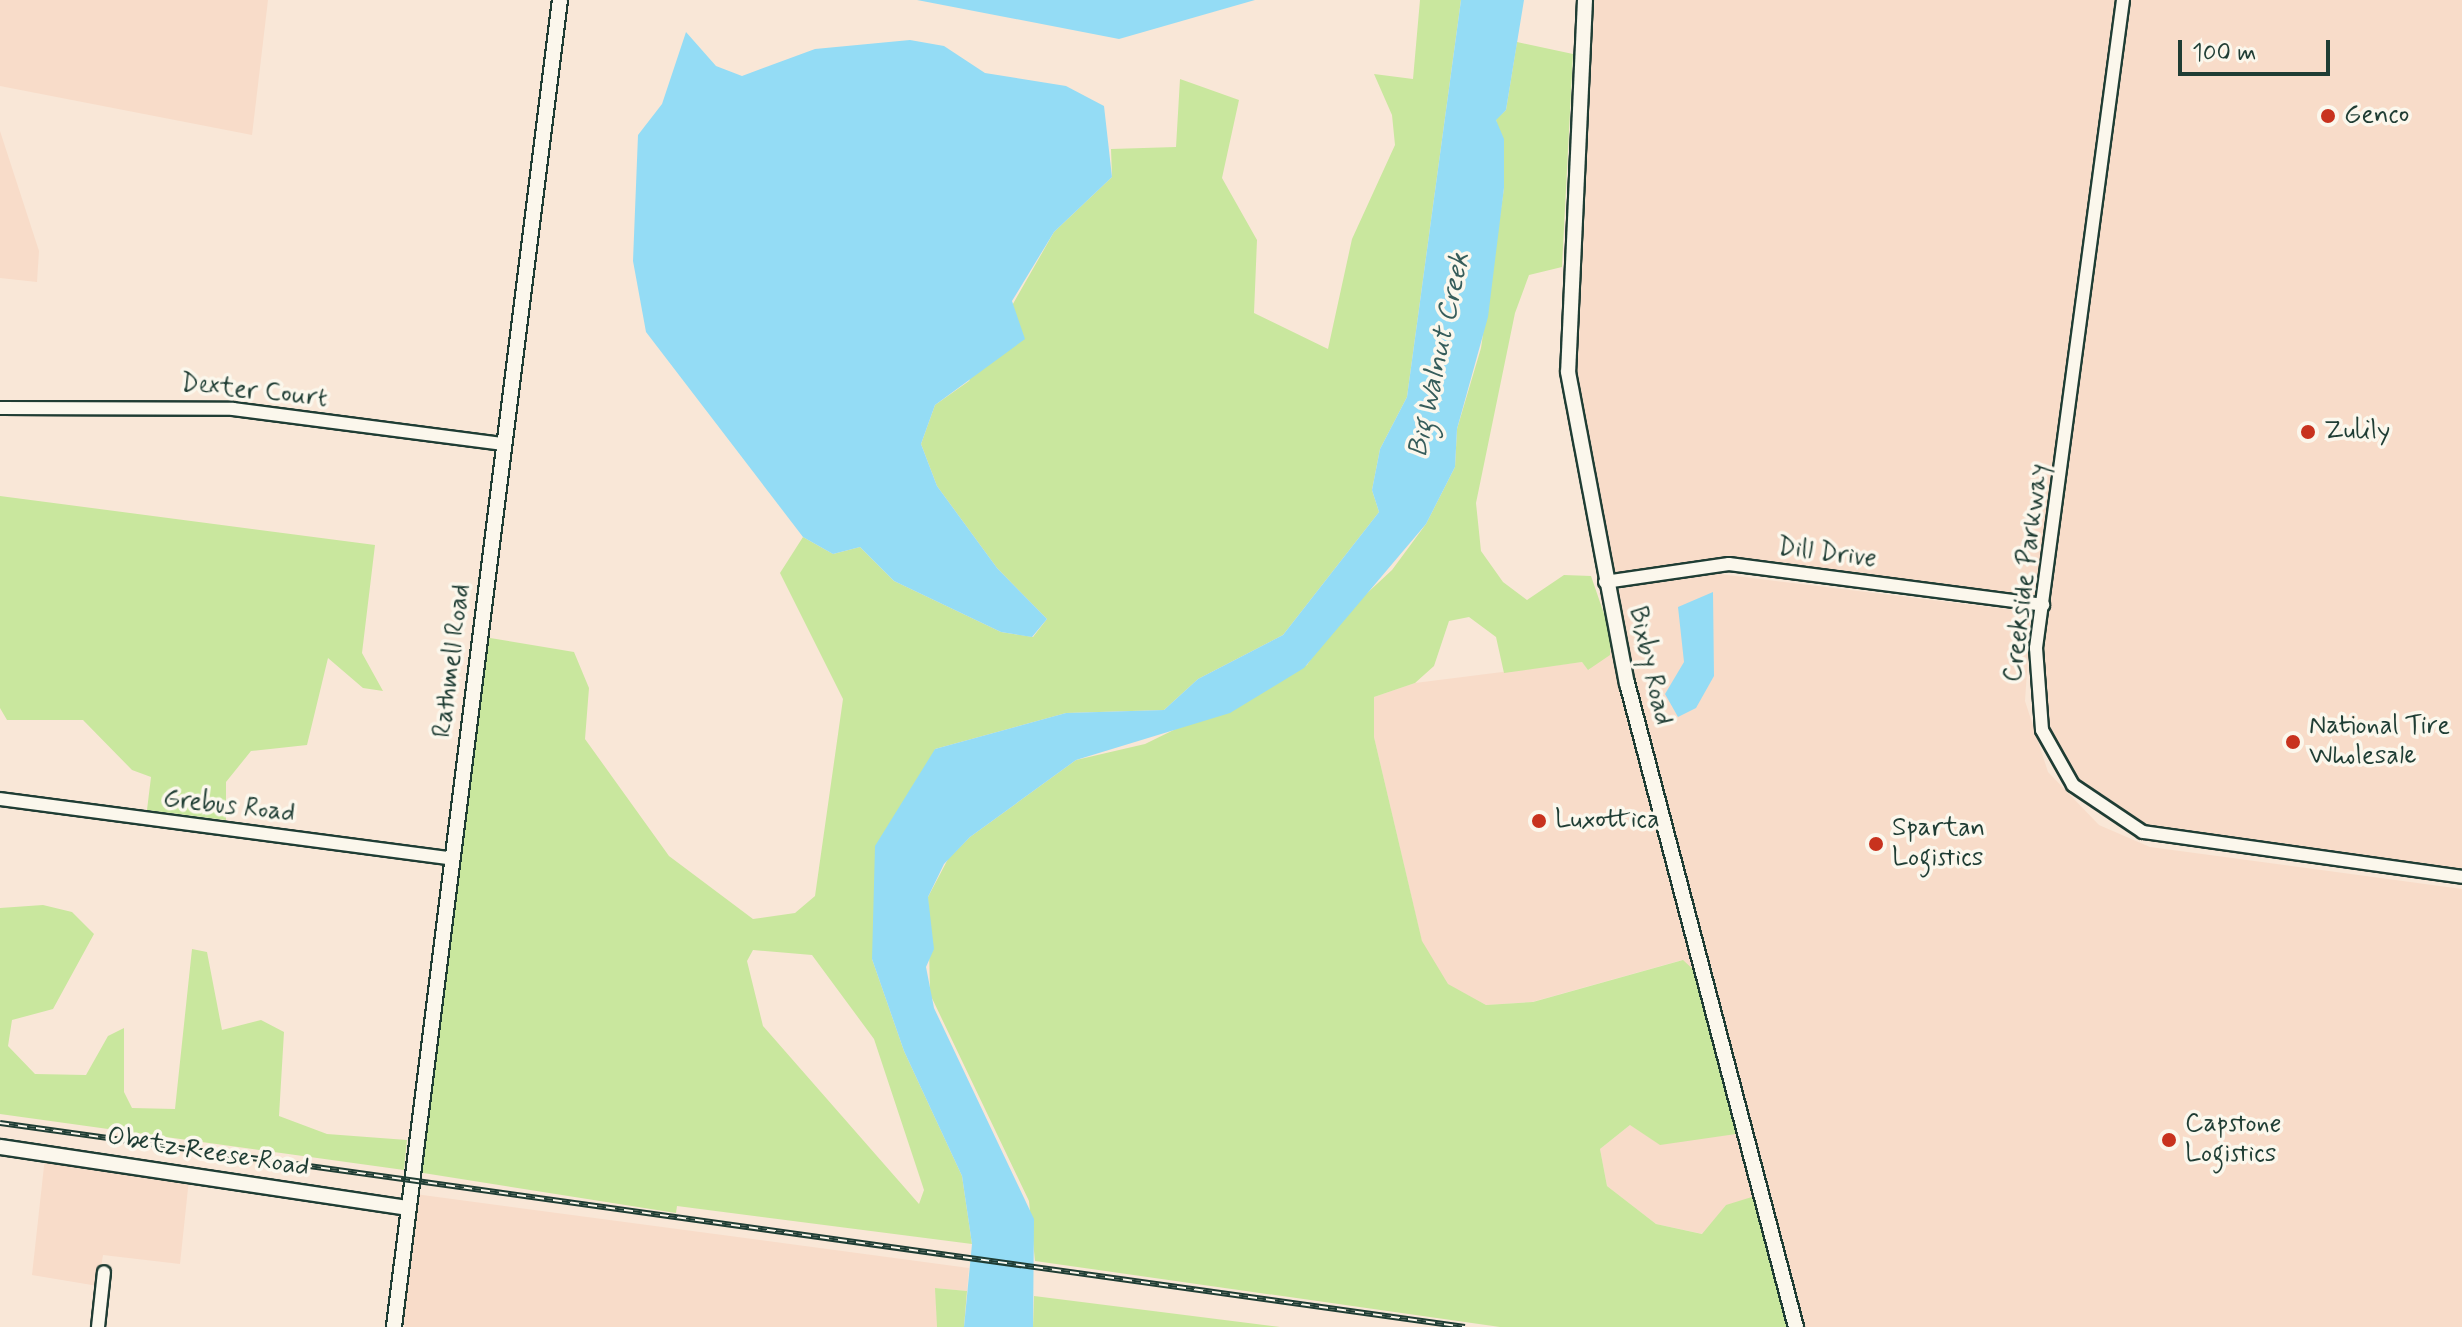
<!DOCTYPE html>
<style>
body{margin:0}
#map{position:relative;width:2462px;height:1327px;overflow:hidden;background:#f9e7d7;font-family:Mynerve,sans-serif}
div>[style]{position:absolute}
.built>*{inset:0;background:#f8dcc9}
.green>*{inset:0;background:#c9e79e}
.water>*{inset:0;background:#94dcf5}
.roads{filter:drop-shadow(2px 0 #1f3d34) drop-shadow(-2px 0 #1f3d34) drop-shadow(0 2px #1f3d34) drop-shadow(0 -2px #1f3d34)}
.minor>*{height:12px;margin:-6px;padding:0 6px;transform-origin:6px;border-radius:6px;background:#fbf7ec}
.tertiary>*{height:14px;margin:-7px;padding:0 7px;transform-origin:7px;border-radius:7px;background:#fbf7ec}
.rail>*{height:6px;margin-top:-3px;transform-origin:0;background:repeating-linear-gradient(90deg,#fbf7ec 0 9px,#1f3d34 0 18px);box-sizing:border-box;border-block:2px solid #1f3d34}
.dots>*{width:22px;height:22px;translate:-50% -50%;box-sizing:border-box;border:4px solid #fbf7ec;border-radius:50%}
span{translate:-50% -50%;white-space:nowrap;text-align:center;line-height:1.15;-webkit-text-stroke:7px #fbf7ec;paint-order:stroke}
.poi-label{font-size:26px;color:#1f3d34}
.left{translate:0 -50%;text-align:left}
.street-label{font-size:26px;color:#1f3d34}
.water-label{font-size:28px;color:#365d5b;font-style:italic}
.scale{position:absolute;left:2178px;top:40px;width:152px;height:36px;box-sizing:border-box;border:4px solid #1f3d34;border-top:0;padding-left:10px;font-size:24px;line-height:28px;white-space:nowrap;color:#1f3d34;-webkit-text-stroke:6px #fbf7ec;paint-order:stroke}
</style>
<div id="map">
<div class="built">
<div style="clip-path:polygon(0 0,268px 0,252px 135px,0 86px)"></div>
<div style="clip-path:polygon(1585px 0,2462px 0,2462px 877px,2169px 839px,2087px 799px,2036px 710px,2043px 606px,1729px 564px,1605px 582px,1565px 309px)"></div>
<div style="clip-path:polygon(0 131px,39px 251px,37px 282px,0 278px)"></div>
<div style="clip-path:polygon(1703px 572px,2031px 612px,2025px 701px,2048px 772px,2099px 825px,2150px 847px,2462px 889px,2462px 1327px,1801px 1327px,1726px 1205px,1703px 1234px,1656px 1224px,1607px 1186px,1600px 1149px,1630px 1125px,1682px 960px,1532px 1002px,1486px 1005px,1447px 984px,1422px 942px,1374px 737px,1374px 697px,1415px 683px,1582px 662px,1589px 670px,1611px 634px,1599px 593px)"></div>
<div style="clip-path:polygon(45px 1157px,189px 1179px,180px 1264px,103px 1255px,98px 1286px,32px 1275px)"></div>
<div style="clip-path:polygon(415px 1194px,969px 1268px,967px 1291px,936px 1288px,937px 1327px,405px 1327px,400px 1313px)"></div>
</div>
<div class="green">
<div style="clip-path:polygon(evenodd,1420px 0,1461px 0,1407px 397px,1380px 449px,1372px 490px,1379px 512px,1283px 635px,1198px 679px,1164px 710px,1066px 713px,935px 749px,872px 959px,904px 1051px,962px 1176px,972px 1244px,677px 1206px,676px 1213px,417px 1172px,484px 637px,574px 652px,589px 688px,585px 739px,669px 856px,753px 919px,795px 913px,815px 896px,843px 699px,780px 573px,803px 537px,833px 554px,860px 547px,894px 581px,1001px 632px,1033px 637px,1047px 619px,997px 568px,937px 486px,921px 444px,935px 405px,969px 381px,1054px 232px,1112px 177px,1111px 149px,1176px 147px,1180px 79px,1239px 100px,1222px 178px,1257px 240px,1254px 313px,1328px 349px,1352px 239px,1395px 145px,1392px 115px,1374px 74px,1413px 79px,1420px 0,753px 950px,812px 955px,874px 1039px,924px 1190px,919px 1204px,763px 1026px,747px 961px,753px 950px)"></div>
<div style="clip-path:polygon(1517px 42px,1573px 54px,1562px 267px,1529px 275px,1515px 313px,1476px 503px,1481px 551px,1503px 582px,1527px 600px,1564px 575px,1591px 576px,1611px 634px,1610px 655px,1588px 670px,1582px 662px,1504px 673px,1496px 637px,1469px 617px,1449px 621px,1434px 666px,1415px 683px,1374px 697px,1374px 737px,1422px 941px,1448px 984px,1486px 1005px,1533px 1002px,1683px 960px,1696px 972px,1736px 1134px,1660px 1145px,1630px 1125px,1600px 1149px,1607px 1186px,1656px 1224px,1702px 1234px,1726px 1205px,1755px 1196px,1789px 1327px,1500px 1327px,1035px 1261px,1029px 1201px,930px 994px,928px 897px,948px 859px,970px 837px,1076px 760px,1145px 744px,1307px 665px,1335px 623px,1392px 570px,1426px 524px,1455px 467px,1457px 429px,1481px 348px,1504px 188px,1496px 119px,1506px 110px)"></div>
<div style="clip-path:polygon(0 496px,375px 545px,362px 653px,383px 691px,363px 688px,328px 658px,307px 745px,251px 751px,226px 782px,226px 820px,147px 810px,151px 777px,132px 770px,83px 720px,7px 720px,0 708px)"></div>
<div style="clip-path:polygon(43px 905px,72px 912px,94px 934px,53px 1009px,12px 1020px,8px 1046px,35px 1074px,86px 1075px,108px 1036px,124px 1028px,124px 1092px,132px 1108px,175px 1109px,192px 949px,207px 952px,222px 1030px,261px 1020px,284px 1032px,279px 1116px,327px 1134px,407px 1140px,404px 1170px,0 1114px,0 908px)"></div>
<div style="clip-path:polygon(935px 1288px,967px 1291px,964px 1327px,937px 1327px)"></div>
<div style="clip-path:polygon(1034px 1296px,1280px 1327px,1033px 1327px)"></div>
</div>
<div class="water">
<div style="clip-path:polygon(917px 0,1255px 0,1119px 39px)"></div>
<div style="clip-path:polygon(1461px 0,1524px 0,1506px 110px,1496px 120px,1504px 139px,1504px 188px,1488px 317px,1457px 429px,1455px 467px,1426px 524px,1304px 668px,1230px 713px,1076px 760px,970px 837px,944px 864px,928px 897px,934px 949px,926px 967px,934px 1008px,1034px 1219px,1033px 1327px,964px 1327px,972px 1244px,962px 1176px,904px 1051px,872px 959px,875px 846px,935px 749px,1066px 713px,1164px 710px,1198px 679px,1283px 635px,1379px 512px,1372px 490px,1380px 449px,1407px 397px)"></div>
<div style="clip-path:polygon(686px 32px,716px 66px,742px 76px,815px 49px,910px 40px,944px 46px,985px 73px,1066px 86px,1104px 106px,1112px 177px,1054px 232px,1012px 301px,1025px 339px,935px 405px,921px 444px,937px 486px,997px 568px,1047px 619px,1032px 637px,1001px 632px,894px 581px,860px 547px,833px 554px,803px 537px,646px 332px,633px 261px,638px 135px,662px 104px)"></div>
<div style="clip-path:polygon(1713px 592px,1714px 676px,1696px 708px,1678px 717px,1665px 694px,1684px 662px,1678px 607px)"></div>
</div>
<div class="roads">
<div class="minor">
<div style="left:2123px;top:0;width:654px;rotate:97.65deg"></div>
<div style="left:2036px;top:648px;width:82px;rotate:85.8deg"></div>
<div style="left:2042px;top:730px;width:63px;rotate:60.6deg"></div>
<div style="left:2073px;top:785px;width:84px;rotate:33.9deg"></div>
<div style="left:2143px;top:832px;width:322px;rotate:8deg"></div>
<div style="left:0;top:408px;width:233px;rotate:0.2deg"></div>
<div style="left:233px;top:409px;width:273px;rotate:7.4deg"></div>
<div style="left:1605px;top:582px;width:125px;rotate:-8.3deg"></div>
<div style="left:1729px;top:564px;width:317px;rotate:7.4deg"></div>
<div style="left:0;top:799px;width:457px;rotate:7.5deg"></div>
<div style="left:98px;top:1327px;width:55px;rotate:-83.8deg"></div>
</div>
<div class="tertiary">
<div style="left:1585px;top:0;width:372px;rotate:92.6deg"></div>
<div style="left:1568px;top:372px;width:317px;rotate:79.3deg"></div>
<div style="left:1627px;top:683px;width:666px;rotate:75.3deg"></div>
<div style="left:0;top:1147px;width:413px;rotate:8.5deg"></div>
<div style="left:394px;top:1327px;width:1337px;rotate:-82.87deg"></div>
</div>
</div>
<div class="rail">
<div style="left:0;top:1123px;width:1479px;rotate:7.93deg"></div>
</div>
<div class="dots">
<div style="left:2328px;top:116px;background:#c8321e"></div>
<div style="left:2308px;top:432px;background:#c8321e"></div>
<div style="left:2293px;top:742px;background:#c8321e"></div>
<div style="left:1539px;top:821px;background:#c8321e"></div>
<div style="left:1876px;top:844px;background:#c8321e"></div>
<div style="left:2169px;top:1140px;background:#c8321e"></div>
</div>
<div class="poi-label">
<span class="left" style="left:2344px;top:116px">Genco</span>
<span class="left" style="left:2324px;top:432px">Zulily</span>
<span class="left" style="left:2309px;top:742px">National Tire<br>Wholesale</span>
<span class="left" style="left:1555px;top:821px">Luxottica</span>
<span class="left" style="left:1892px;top:844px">Spartan<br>Logistics</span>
<span class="left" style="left:2185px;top:1140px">Capstone<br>Logistics</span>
</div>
<div class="street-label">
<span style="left:254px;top:392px;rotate:6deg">Dexter Court</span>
<span style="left:1827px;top:554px;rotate:7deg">Dill Drive</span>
<span style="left:2027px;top:573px;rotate:-83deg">Creekside Parkway</span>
<span style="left:453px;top:661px;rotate:-83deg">Rathmell Road</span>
<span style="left:1649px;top:666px;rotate:77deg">Bixby Road</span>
<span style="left:229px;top:807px;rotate:7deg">Grebus Road</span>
<span style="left:208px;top:1153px;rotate:9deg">Obetz Reese Road</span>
</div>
<div class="water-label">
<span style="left:1440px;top:355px;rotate:-78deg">Big Walnut Creek</span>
</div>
<div class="scale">100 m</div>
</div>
